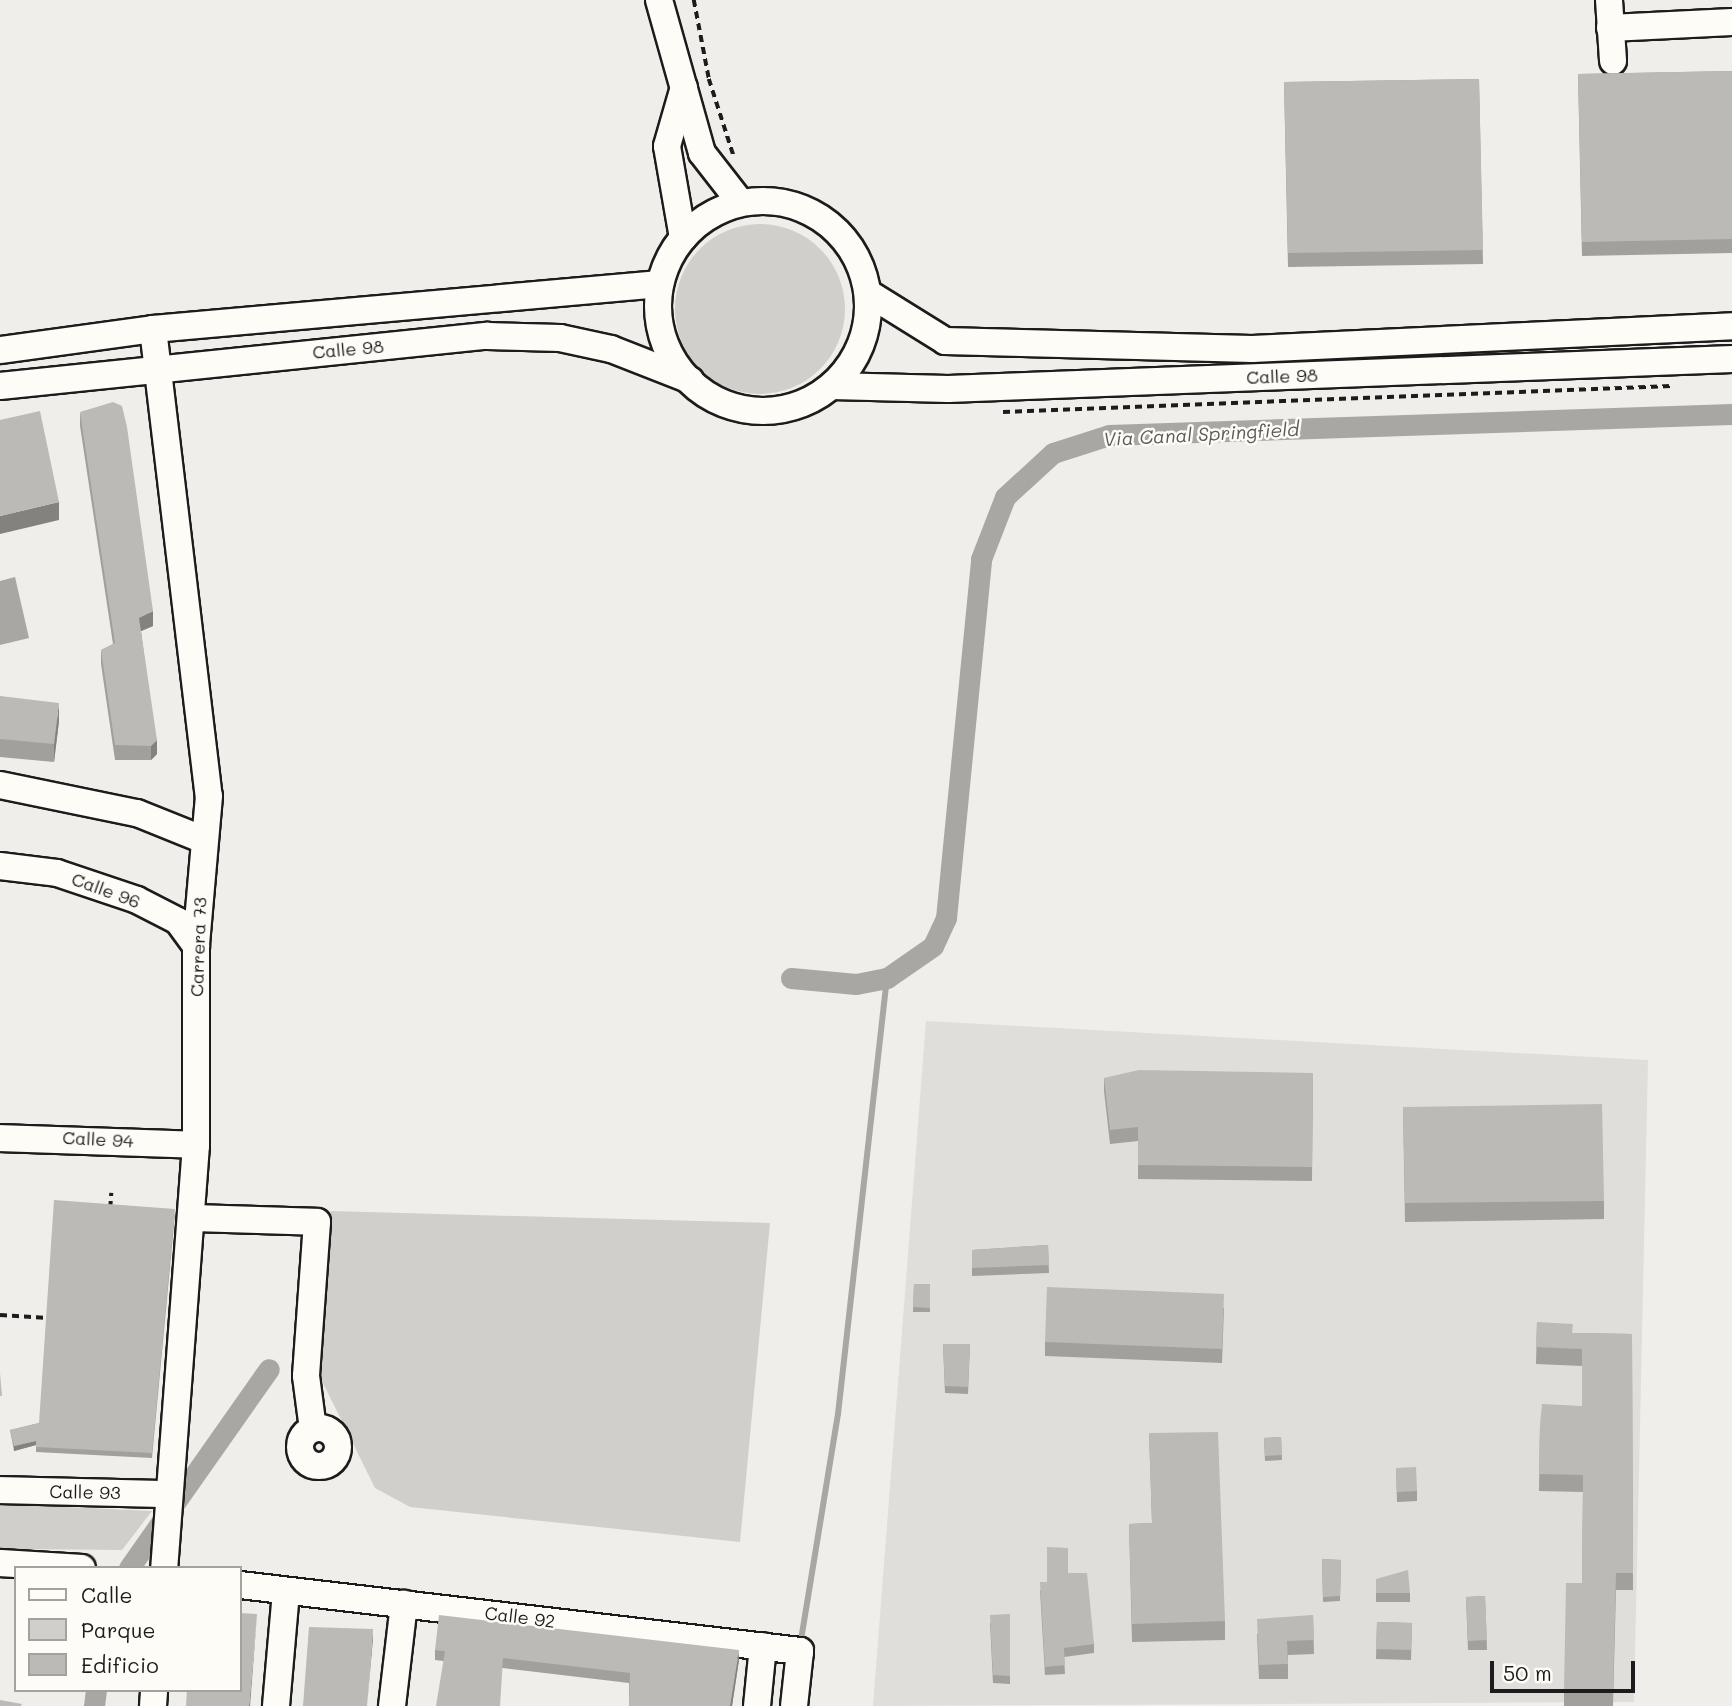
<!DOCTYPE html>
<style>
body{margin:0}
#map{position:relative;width:1732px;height:1706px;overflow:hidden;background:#f0eeea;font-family:Mali,sans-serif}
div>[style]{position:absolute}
.built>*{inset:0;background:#e0deda}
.green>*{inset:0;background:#d0cfcc}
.round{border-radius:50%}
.water>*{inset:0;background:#a8a7a3}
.stream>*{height:6px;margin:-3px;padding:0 3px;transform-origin:3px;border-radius:3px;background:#a8a7a3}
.canal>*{height:21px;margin:-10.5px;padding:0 10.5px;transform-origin:10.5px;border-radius:10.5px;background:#a8a7a3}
.path>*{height:3.5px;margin-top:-1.75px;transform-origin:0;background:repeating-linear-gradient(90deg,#1c1c1c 0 7px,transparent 0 12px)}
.roads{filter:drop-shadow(2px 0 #1c1c1c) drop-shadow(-2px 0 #1c1c1c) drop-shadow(0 2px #1c1c1c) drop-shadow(0 -2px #1c1c1c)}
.minor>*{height:26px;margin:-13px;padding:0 13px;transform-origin:13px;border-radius:13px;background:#fdfcf7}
.minor>.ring{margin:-13px;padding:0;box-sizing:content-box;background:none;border:26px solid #fdfcf7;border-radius:50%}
.wall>*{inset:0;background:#a1a09d}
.shaded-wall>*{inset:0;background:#83827f}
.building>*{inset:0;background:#bbbab6}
span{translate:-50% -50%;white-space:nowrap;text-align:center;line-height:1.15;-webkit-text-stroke:5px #fdfcf7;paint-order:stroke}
.street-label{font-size:18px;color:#1c1c1c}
.water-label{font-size:19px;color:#5b5b59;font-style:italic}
.legend{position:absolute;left:14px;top:1566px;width:228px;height:126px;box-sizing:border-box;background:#fdfcf7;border:2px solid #a3a29f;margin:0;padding:9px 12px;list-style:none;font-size:21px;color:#1c1c1c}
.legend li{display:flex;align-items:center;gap:14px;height:35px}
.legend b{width:35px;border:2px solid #a3a29f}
.scale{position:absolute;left:1490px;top:1661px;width:145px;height:32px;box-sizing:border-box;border:4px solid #1c1c1c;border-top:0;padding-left:9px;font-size:21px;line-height:24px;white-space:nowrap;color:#1c1c1c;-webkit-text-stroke:5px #fdfcf7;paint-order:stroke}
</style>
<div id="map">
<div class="built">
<div style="clip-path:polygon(926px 1021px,1648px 1060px,1634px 1702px,873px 1706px)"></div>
</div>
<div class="green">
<div class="round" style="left:675px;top:224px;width:170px;height:170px"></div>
<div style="clip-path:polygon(331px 1211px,770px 1223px,740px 1542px,410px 1507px,375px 1488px,319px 1375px)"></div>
<div style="clip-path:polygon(0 1505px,22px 1505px,152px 1511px,122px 1550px,19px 1549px,0 1549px)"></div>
</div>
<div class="water">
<div style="clip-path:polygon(15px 577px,29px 638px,0 645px,0 581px)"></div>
</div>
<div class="stream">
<div style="left:800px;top:1646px;width:235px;rotate:-80.7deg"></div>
<div style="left:838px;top:1414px;width:439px;rotate:-83.6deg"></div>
</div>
<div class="canal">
<div style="left:791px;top:978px;width:65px;rotate:5.3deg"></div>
<div style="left:856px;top:984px;width:32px;rotate:-11deg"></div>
<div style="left:887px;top:978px;width:56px;rotate:-34.8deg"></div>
<div style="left:933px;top:946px;width:31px;rotate:-65deg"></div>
<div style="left:946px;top:918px;width:361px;rotate:-84.4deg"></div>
<div style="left:981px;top:559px;width:66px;rotate:-68.8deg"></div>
<div style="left:1005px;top:497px;width:65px;rotate:-42.5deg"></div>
<div style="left:1053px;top:453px;width:59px;rotate:-17.8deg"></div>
<div style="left:1109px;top:435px;width:623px;rotate:-1.93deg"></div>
<div style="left:129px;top:1568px;width:243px;rotate:-54.9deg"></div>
<div style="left:94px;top:1706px;width:16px;rotate:-83deg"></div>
</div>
<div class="path">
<div style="left:694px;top:0;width:80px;rotate:79.2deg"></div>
<div style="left:709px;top:79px;width:82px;rotate:72.2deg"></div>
<div style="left:1003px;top:412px;width:669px;rotate:-2.23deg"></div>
<div style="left:110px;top:1208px;width:15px;rotate:-86deg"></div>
<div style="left:0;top:1315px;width:48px;rotate:3.6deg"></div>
</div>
<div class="roads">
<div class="minor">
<div style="left:659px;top:0;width:159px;rotate:74.3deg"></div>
<div style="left:702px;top:153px;width:63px;rotate:52deg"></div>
<div style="left:1609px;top:0;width:61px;rotate:86.2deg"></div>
<div style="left:1610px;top:28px;width:122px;rotate:-2.8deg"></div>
<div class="ring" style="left:658px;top:201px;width:184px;height:184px"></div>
<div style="left:683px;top:238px;width:93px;rotate:-99.9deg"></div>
<div style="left:667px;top:146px;width:61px;rotate:-73.9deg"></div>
<div style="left:868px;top:293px;width:91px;rotate:31.9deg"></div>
<div style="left:945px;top:341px;width:307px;rotate:1.5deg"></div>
<div style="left:1252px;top:349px;width:481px;rotate:-2.7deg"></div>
<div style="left:153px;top:329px;width:470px;rotate:83.2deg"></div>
<div style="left:209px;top:796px;width:151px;rotate:95deg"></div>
<div style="left:196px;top:946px;width:199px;rotate:90deg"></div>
<div style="left:196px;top:1145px;width:424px;rotate:94.3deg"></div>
<div style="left:0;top:350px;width:154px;rotate:-7.8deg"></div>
<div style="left:153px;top:329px;width:509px;rotate:-5.07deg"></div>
<div style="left:0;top:386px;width:490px;rotate:-5.9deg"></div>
<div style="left:487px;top:336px;width:73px;rotate:1.6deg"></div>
<div style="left:560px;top:338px;width:52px;rotate:12.2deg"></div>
<div style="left:611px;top:349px;width:85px;rotate:21.4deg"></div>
<div style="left:832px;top:386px;width:116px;rotate:1.5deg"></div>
<div style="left:948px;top:389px;width:785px;rotate:-2.19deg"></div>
<div style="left:0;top:785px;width:140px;rotate:11.6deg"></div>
<div style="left:137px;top:813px;width:72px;rotate:21.9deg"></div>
<div style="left:0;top:866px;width:57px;rotate:7deg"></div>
<div style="left:57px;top:873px;width:84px;rotate:18.6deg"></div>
<div style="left:137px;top:900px;width:46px;rotate:27.1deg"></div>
<div style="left:178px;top:921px;width:31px;rotate:54deg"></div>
<div style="left:0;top:1138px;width:196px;rotate:2deg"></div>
<div style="left:191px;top:1218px;width:126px;rotate:1.8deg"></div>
<div style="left:317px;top:1222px;width:154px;rotate:94.1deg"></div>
<div style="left:306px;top:1376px;width:53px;rotate:82.5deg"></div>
<div class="ring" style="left:300px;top:1428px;width:12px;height:12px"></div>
<div style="left:0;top:1490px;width:169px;rotate:1.4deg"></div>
<div style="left:0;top:1563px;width:82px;rotate:3.5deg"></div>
<div style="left:240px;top:1585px;width:564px;rotate:6.72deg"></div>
<div style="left:800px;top:1651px;width:55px;rotate:96.2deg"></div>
<div style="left:153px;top:1706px;width:16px;rotate:-86deg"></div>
<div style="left:276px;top:1706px;width:114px;rotate:-85deg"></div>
<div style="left:392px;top:1706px;width:103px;rotate:-83.3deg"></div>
<div style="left:757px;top:1706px;width:60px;rotate:-84.3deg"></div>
</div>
</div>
<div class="wall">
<div style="clip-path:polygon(1732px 71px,1732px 253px,1582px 256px,1578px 74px)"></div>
<div style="clip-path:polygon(1479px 79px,1483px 264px,1288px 267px,1284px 82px)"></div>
<div style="clip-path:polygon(80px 412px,153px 626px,141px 631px,157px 754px,151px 760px,115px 760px,101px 664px,101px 650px,113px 644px,80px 426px)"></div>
<div style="clip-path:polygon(0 696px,59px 721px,54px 762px,0 757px)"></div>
<div style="clip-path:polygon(1313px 1073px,1312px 1181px,1138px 1179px,1138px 1141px,1110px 1144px,1104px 1091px,1104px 1078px)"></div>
<div style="clip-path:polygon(1403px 1107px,1604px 1201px,1604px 1219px,1405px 1222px)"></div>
<div style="clip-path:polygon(175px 1214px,152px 1458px,36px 1452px,36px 1445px,14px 1451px,10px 1430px,39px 1423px)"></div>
<div style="clip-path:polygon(1048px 1245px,1049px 1273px,972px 1276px,972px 1250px)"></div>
<div style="clip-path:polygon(914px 1284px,930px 1284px,930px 1312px,913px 1312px)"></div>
<div style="clip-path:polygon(1224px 1308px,1222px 1363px,1045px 1356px,1045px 1342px)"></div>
<div style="clip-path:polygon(1537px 1322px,1573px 1333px,1632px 1334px,1633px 1590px,1616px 1590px,1613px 1706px,1564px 1706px,1564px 1689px,1582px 1583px,1583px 1492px,1539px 1491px,1540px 1425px,1582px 1406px,1582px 1366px,1536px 1364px)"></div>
<div style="clip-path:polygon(943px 1344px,970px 1344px,968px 1394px,945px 1393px)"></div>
<div style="clip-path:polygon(1149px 1433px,1225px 1621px,1225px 1640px,1132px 1642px,1129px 1524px,1152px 1523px)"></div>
<div style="clip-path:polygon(1281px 1437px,1282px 1460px,1265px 1461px,1264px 1438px)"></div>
<div style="clip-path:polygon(1396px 1468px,1417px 1491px,1417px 1501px,1397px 1502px)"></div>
<div style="clip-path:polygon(1322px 1559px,1341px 1560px,1340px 1601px,1323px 1602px)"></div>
<div style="clip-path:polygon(1068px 1573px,1094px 1644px,1094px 1653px,1064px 1657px,1065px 1674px,1045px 1675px,1040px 1591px,1047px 1582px)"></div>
<div style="clip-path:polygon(1376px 1579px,1410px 1593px,1410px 1602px,1376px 1602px)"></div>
<div style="clip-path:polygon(1485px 1596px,1487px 1650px,1468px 1650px,1466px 1597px)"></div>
<div style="clip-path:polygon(1010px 1614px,1010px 1684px,993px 1683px,990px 1623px)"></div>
<div style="clip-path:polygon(1313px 1615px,1314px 1654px,1288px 1655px,1288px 1679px,1259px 1679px,1257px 1634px)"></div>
<div style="clip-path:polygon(1377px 1622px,1412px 1623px,1411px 1660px,1376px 1659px)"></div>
<div style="clip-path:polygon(435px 1650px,739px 1660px,732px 1706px,629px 1706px,629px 1683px,435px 1660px)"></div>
</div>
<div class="shaded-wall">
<div style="clip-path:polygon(59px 502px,59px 520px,0 534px,0 516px)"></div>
<div style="clip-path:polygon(153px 611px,153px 626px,139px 632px,139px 618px)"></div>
<div style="clip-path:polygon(59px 703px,59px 721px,54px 762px,54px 744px)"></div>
<div style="clip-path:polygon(157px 740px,157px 754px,151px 760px,151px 746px)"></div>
<div style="clip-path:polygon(36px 1441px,36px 1445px,14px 1451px,14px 1446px)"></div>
<div style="clip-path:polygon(257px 1614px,250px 1706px,249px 1706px)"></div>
<div style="clip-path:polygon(373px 1629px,373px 1639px,367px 1706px)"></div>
<div style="clip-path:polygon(739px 1650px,739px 1660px,732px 1706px,730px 1706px)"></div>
</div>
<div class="building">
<div style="clip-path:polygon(1732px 71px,1732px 239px,1582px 242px,1578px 74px)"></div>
<div style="clip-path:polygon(1479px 79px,1483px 250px,1288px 253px,1284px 82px)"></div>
<div style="clip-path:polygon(113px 402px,122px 406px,127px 427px,153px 611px,139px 618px,157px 740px,151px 746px,115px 745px,101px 650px,115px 643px,80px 412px)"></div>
<div style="clip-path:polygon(40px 411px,59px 502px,0 516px,0 420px)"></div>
<div style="clip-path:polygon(0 696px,59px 703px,54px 744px,0 739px)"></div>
<div style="clip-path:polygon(1139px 1070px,1313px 1073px,1312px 1167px,1138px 1165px,1138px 1127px,1110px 1130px,1104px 1078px)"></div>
<div style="clip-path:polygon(1602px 1104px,1604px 1201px,1405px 1203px,1403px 1107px)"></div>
<div style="clip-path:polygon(54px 1200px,175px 1209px,152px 1453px,36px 1447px,36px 1441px,14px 1446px,10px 1430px,39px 1423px)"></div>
<div style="clip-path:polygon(1048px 1245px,1049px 1265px,972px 1268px,972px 1250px)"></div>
<div style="clip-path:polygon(914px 1284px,930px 1284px,930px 1308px,913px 1307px)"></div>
<div style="clip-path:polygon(1047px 1287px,1224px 1294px,1222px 1349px,1045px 1342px)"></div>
<div style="clip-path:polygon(1537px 1322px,1573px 1324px,1572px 1333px,1632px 1334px,1633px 1573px,1616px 1573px,1613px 1691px,1564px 1689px,1566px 1583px,1582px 1583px,1583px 1475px,1539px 1474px,1540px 1425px,1542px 1404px,1582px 1406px,1582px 1349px,1536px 1347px)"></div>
<div style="clip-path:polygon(943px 1344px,970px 1344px,968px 1387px,945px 1386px)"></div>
<div style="clip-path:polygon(0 1373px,2px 1396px,0 1396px)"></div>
<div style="clip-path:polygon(1218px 1432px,1225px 1621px,1132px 1624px,1129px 1524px,1152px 1523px,1149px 1433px)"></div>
<div style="clip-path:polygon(1281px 1437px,1282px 1455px,1265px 1456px,1264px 1438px)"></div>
<div style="clip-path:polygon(1416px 1467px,1417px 1491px,1397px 1492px,1396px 1468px)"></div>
<div style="clip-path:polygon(1047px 1547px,1068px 1548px,1068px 1573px,1087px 1573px,1094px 1644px,1064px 1648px,1065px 1665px,1045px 1667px,1040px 1582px,1047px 1582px)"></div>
<div style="clip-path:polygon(1322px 1559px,1341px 1560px,1340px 1596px,1323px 1597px)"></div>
<div style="clip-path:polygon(1408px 1570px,1410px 1593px,1376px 1593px,1376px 1579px)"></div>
<div style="clip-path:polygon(1485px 1596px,1487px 1640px,1468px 1641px,1466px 1597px)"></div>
<div style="clip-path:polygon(240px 1613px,257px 1614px,249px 1706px,186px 1706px,187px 1690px,240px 1690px)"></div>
<div style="clip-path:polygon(1010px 1614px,1010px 1676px,993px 1675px,990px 1615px)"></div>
<div style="clip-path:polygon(439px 1615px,739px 1650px,730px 1706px,629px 1706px,630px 1673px,503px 1658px,500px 1706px,436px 1706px,445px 1651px,435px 1650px)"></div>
<div style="clip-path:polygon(1313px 1615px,1314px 1640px,1287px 1641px,1288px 1664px,1259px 1665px,1257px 1619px)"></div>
<div style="clip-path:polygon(1377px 1622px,1412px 1623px,1411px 1650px,1376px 1649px)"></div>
<div style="clip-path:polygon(309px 1627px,373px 1629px,367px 1706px,303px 1706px)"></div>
<div style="clip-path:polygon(0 1700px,22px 1704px,21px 1706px,0 1706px)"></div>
</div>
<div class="street-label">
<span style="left:348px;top:349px;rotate:-5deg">Calle 98</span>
<span style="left:1282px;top:376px;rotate:-2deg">Calle 98</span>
<span style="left:106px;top:890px;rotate:20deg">Calle 96</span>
<span style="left:198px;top:947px;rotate:-88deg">Carrera 73</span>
<span style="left:98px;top:1139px;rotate:3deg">Calle 94</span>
<span style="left:85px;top:1492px;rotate:1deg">Calle 93</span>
<span style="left:520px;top:1617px;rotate:7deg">Calle 92</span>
</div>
<div class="water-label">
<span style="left:1201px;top:434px;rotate:-3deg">Via Canal Springfield</span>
</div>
<ul class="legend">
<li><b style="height:9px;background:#fdfcf7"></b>Calle</li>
<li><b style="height:19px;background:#d0cfcc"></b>Parque</li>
<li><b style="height:19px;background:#bbbab6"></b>Edificio</li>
</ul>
<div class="scale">50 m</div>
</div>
